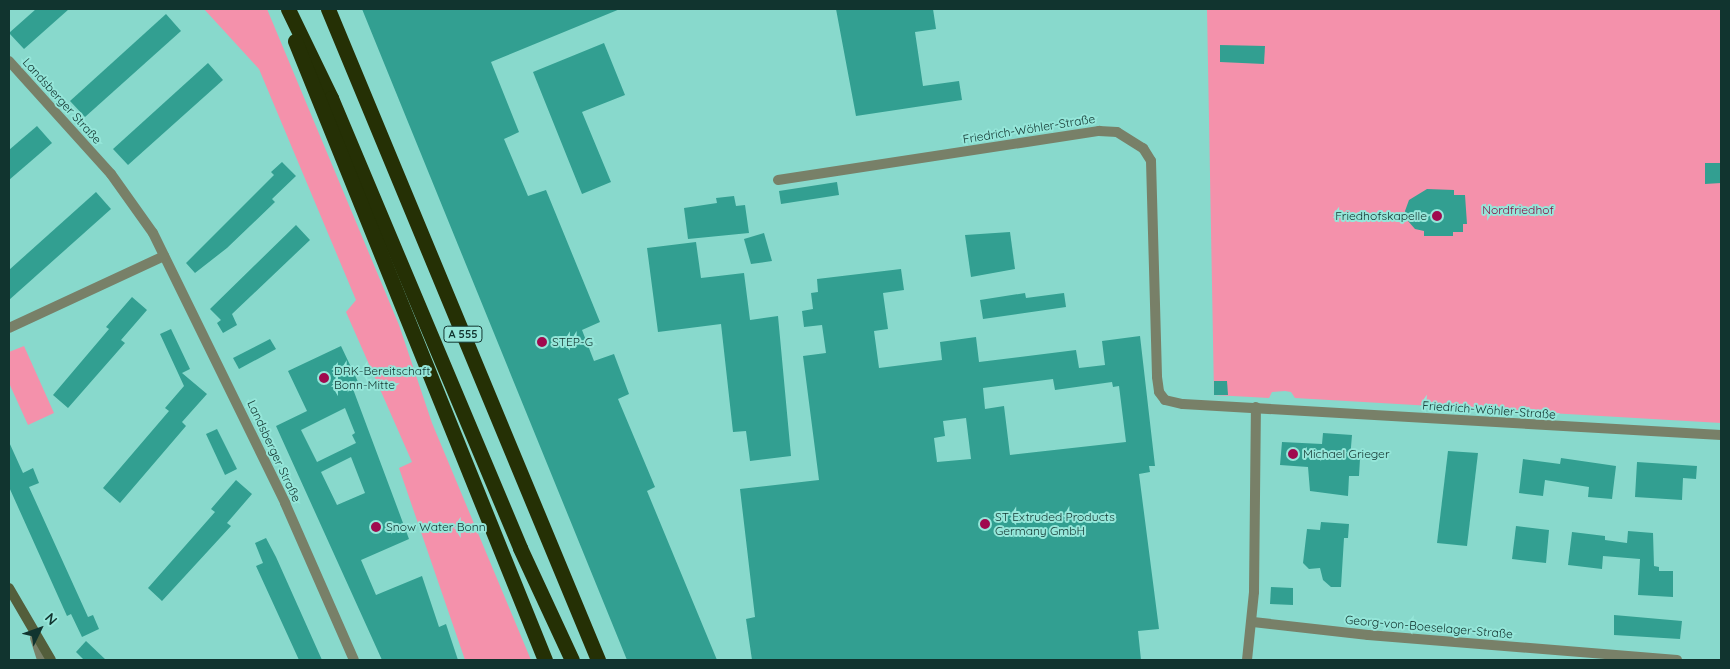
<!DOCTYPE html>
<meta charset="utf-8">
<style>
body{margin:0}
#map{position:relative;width:1730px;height:669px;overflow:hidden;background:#88d9cc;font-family:Quicksand,sans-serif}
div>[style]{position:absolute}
.green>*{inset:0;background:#f491ab}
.building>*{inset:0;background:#329f91}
.street>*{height:10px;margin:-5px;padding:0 5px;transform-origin:5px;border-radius:5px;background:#788068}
.secondary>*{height:10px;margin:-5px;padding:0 5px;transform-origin:5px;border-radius:5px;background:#535e3b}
.highway>*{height:15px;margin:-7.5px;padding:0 7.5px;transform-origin:7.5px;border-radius:7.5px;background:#253005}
.dots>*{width:14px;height:14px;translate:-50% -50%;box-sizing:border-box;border:2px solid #95e6d9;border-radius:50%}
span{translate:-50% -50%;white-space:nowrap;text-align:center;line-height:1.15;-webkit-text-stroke:4px #95e6d9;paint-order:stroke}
.shield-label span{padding:1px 4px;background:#95e6d9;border:1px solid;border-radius:4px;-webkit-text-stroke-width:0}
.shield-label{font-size:11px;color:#11342f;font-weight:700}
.street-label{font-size:12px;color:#11342f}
.park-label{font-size:12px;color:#870d42}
.poi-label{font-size:12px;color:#11342f}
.right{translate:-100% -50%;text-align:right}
.left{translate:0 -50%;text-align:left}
.frame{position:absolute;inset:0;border:10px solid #11342f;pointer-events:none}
.north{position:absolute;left:15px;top:604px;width:50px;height:50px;-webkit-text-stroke:4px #95e6d9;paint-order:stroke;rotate:48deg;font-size:14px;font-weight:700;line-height:20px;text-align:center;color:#11342f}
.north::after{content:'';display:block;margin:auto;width:18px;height:22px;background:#11342f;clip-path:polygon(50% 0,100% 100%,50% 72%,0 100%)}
</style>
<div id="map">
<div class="green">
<div style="clip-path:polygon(204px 9px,267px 9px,399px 325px,432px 423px,531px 660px,465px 660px,399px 468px,412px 462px,346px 312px,356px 300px,259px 69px)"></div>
<div style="clip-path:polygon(1207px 9px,1721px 9px,1721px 423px,1295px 398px,1291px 392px,1285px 391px,1272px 392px,1269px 398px,1214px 395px)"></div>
<div style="clip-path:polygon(24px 346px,54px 413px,28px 425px,9px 383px,9px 352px)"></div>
</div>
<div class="building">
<div style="clip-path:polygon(36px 9px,69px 9px,24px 49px,9px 33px)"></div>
<div style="clip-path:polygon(362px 9px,620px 9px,491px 62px,519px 132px,504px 139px,528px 196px,546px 190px,600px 322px,582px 330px,594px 361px,614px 354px,629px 394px,618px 399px,655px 487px,647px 491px,717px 660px,627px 660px)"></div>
<div style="clip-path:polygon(836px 9px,933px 9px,936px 29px,915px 32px,923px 86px,959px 81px,962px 100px,856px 116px)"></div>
<div style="clip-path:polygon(166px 14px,181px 31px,85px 117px,70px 101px)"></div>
<div style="clip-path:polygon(604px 43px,625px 95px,582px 112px,611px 182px,582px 194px,533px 72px)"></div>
<div style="clip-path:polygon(1220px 45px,1265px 46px,1264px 64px,1220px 62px)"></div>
<div style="clip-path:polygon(208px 63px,223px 80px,128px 165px,113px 149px)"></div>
<div style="clip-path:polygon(37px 126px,52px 143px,9px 180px,9px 150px)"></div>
<div style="clip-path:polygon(282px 162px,296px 176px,272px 199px,275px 202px,227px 248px,195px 273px,186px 263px,274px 175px,271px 172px)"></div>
<div style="clip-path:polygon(1705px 163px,1721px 163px,1721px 183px,1705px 184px)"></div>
<div style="clip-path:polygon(837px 182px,839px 195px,781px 204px,779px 191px)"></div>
<div style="clip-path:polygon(1427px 189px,1454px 190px,1454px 195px,1465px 195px,1467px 224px,1463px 224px,1463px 232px,1453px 232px,1453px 236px,1424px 236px,1424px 231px,1415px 229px,1408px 221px,1405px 211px,1409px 200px)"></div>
<div style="clip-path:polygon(96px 192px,111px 209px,9px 300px,9px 270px)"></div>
<div style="clip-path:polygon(734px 196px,736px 206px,745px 205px,749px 233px,688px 239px,684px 208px,717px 203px,716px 198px)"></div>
<div style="clip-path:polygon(296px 225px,310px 240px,232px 314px,237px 325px,223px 333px,217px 323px,221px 320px,210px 309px)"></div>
<div style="clip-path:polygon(1010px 232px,1015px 269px,971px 277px,965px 235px)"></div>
<div style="clip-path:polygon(764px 233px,772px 261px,751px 264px,744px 239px)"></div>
<div style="clip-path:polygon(696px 242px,701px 278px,744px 273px,750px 320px,778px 316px,791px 456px,750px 461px,746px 431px,733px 432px,721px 324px,658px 332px,647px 248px)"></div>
<div style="clip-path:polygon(evenodd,901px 269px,904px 290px,883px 293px,888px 329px,874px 331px,879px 368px,942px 360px,940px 342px,976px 337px,979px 362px,1076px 350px,1079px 368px,1105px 365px,1102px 341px,1140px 336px,1155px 466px,1149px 466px,1150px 472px,1139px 474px,1159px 629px,1138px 631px,1141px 660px,752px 660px,746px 619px,755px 617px,740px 489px,819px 480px,803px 356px,826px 353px,822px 325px,804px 327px,802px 311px,813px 309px,811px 293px,818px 292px,817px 279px,901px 269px,1053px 379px,1055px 390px,1112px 382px,1113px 387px,1119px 386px,1126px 442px,1010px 455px,1004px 406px,985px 409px,983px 388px,1053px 379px,901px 269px,966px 418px,971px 459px,937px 462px,934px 438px,945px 436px,943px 421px,966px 418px)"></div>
<div style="clip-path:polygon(1025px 293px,1026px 298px,1064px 293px,1066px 307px,983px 319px,980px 300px)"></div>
<div style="clip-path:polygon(132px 297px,147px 310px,121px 340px,125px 343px,68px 408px,53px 395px,109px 329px,106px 327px)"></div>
<div style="clip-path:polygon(171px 329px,190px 369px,182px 373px,207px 394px,182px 422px,186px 426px,120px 503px,103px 488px,169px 411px,165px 408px,184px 386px,160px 334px)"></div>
<div style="clip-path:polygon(270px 339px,276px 349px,239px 369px,233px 358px)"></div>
<div style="clip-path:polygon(evenodd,341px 346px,360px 386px,353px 389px,409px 539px,361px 560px,376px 595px,422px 576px,439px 627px,446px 624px,458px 660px,382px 660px,276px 426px,307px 411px,288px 371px,341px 346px,345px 408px,355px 433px,352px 435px,356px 443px,317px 462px,301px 430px,345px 408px,341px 346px,351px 457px,365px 493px,337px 505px,321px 472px,351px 457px)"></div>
<div style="clip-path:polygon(1214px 381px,1227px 381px,1228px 395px,1214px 395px)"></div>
<div style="clip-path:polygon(217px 429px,237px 469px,225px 475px,206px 434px)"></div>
<div style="clip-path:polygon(1323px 433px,1352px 435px,1350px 459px,1360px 459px,1359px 476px,1349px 476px,1348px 496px,1310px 491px,1308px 467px,1280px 465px,1282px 442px,1322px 444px)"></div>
<div style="clip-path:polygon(9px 442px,23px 473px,33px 468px,39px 483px,29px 487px,88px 617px,93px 615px,99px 629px,82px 637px,71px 614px,67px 616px,9px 487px)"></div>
<div style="clip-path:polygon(1448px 451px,1478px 453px,1467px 546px,1437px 543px)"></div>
<div style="clip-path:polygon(1561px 458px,1616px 466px,1612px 499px,1588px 497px,1589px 487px,1545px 480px,1543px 496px,1519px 493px,1523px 459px,1560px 464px)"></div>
<div style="clip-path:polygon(1637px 462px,1697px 466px,1696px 479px,1683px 478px,1682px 500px,1635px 497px)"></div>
<div style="clip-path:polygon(236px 480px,252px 494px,227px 523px,231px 526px,162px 601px,148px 588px,215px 512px,211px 509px)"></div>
<div style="clip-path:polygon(1321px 522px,1349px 524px,1348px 538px,1344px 538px,1341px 587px,1331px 587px,1323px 580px,1320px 568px,1309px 569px,1303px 563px,1307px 529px,1320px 530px)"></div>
<div style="clip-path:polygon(1516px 526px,1549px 530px,1546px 563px,1512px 559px)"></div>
<div style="clip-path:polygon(1628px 531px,1653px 533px,1654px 566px,1659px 567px,1659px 571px,1673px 571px,1673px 597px,1638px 595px,1640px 559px,1603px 556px,1602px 569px,1568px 565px,1572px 532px,1605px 536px,1605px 540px,1627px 543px)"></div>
<div style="clip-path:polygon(266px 538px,276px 557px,322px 660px,299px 660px,256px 566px,263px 563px,255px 543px)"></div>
<div style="clip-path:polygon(1271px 587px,1293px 588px,1293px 605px,1270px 604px)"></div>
<div style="clip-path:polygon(1614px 615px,1682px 621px,1680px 639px,1614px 635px)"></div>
<div style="clip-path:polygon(86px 641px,106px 660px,84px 660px,76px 652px)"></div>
</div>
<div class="street">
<div style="left:9px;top:61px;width:152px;rotate:47.9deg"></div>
<div style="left:111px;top:174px;width:72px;rotate:54.6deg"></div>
<div style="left:153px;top:233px;width:301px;rotate:63.9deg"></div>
<div style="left:285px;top:503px;width:171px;rotate:66.3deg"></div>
<div style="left:778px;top:180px;width:325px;rotate:-8.7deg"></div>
<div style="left:1099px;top:131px;width:18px;rotate:3deg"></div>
<div style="left:1117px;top:132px;width:31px;rotate:32deg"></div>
<div style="left:1143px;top:148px;width:15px;rotate:58deg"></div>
<div style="left:1151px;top:161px;width:216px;rotate:88.4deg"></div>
<div style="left:1157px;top:377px;width:15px;rotate:82deg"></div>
<div style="left:1159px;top:392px;width:10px;rotate:53deg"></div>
<div style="left:1165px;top:400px;width:18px;rotate:13deg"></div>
<div style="left:1183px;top:404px;width:539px;rotate:3.3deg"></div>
<div style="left:9px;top:328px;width:171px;rotate:-24.9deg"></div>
<div style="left:1253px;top:622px;width:116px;rotate:6.4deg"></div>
<div style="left:1368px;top:635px;width:310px;rotate:4.6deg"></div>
<div style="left:35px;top:638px;width:23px;rotate:72deg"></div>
<div style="left:1247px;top:660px;width:68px;rotate:-84.1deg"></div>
<div style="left:1254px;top:592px;width:185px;rotate:-89.4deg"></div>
</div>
<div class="secondary">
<div style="left:9px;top:588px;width:83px;rotate:59.7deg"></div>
</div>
<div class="highway">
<div style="left:288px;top:9px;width:99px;rotate:64.2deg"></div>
<div style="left:331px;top:98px;width:488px;rotate:67.2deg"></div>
<div style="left:520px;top:548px;width:123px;rotate:65.1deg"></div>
<div style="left:328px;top:9px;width:705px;rotate:67.47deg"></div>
<div style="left:295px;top:41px;width:668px;rotate:68.01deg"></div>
</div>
<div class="dots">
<div style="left:1437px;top:216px;background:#a00a4e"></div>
<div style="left:542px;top:342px;background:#a00a4e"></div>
<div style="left:324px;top:378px;background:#a00a4e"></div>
<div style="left:1293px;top:454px;background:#a00a4e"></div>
<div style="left:985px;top:524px;background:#a00a4e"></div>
<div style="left:376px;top:527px;background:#a00a4e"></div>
</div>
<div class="shield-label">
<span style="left:463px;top:334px">A 555</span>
</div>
<div class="street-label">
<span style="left:62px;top:101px;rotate:48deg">Landsberger Straße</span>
<span style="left:1029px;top:129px;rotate:-9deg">Friedrich-Wöhler-Straße</span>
<span style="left:1489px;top:410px;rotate:4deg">Friedrich-Wöhler-Straße</span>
<span style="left:274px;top:451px;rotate:65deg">Landsberger Straße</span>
<span style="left:1429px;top:627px;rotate:5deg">Georg-von-Boeselager-Straße</span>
</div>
<div class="park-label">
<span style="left:1518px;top:210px">Nordfriedhof</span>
</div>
<div class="poi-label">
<span class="right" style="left:1427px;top:216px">Friedhofskapelle</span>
<span class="left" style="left:552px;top:342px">STEP-G</span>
<span class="left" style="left:334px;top:378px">DRK-Bereitschaft<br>Bonn-Mitte</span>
<span class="left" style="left:1303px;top:454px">Michael Grieger</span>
<span class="left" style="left:995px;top:524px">ST Extruded Products<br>Germany GmbH</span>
<span class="left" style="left:386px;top:527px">Snow Water Bonn</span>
</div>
<div class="frame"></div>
<div class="north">N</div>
</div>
